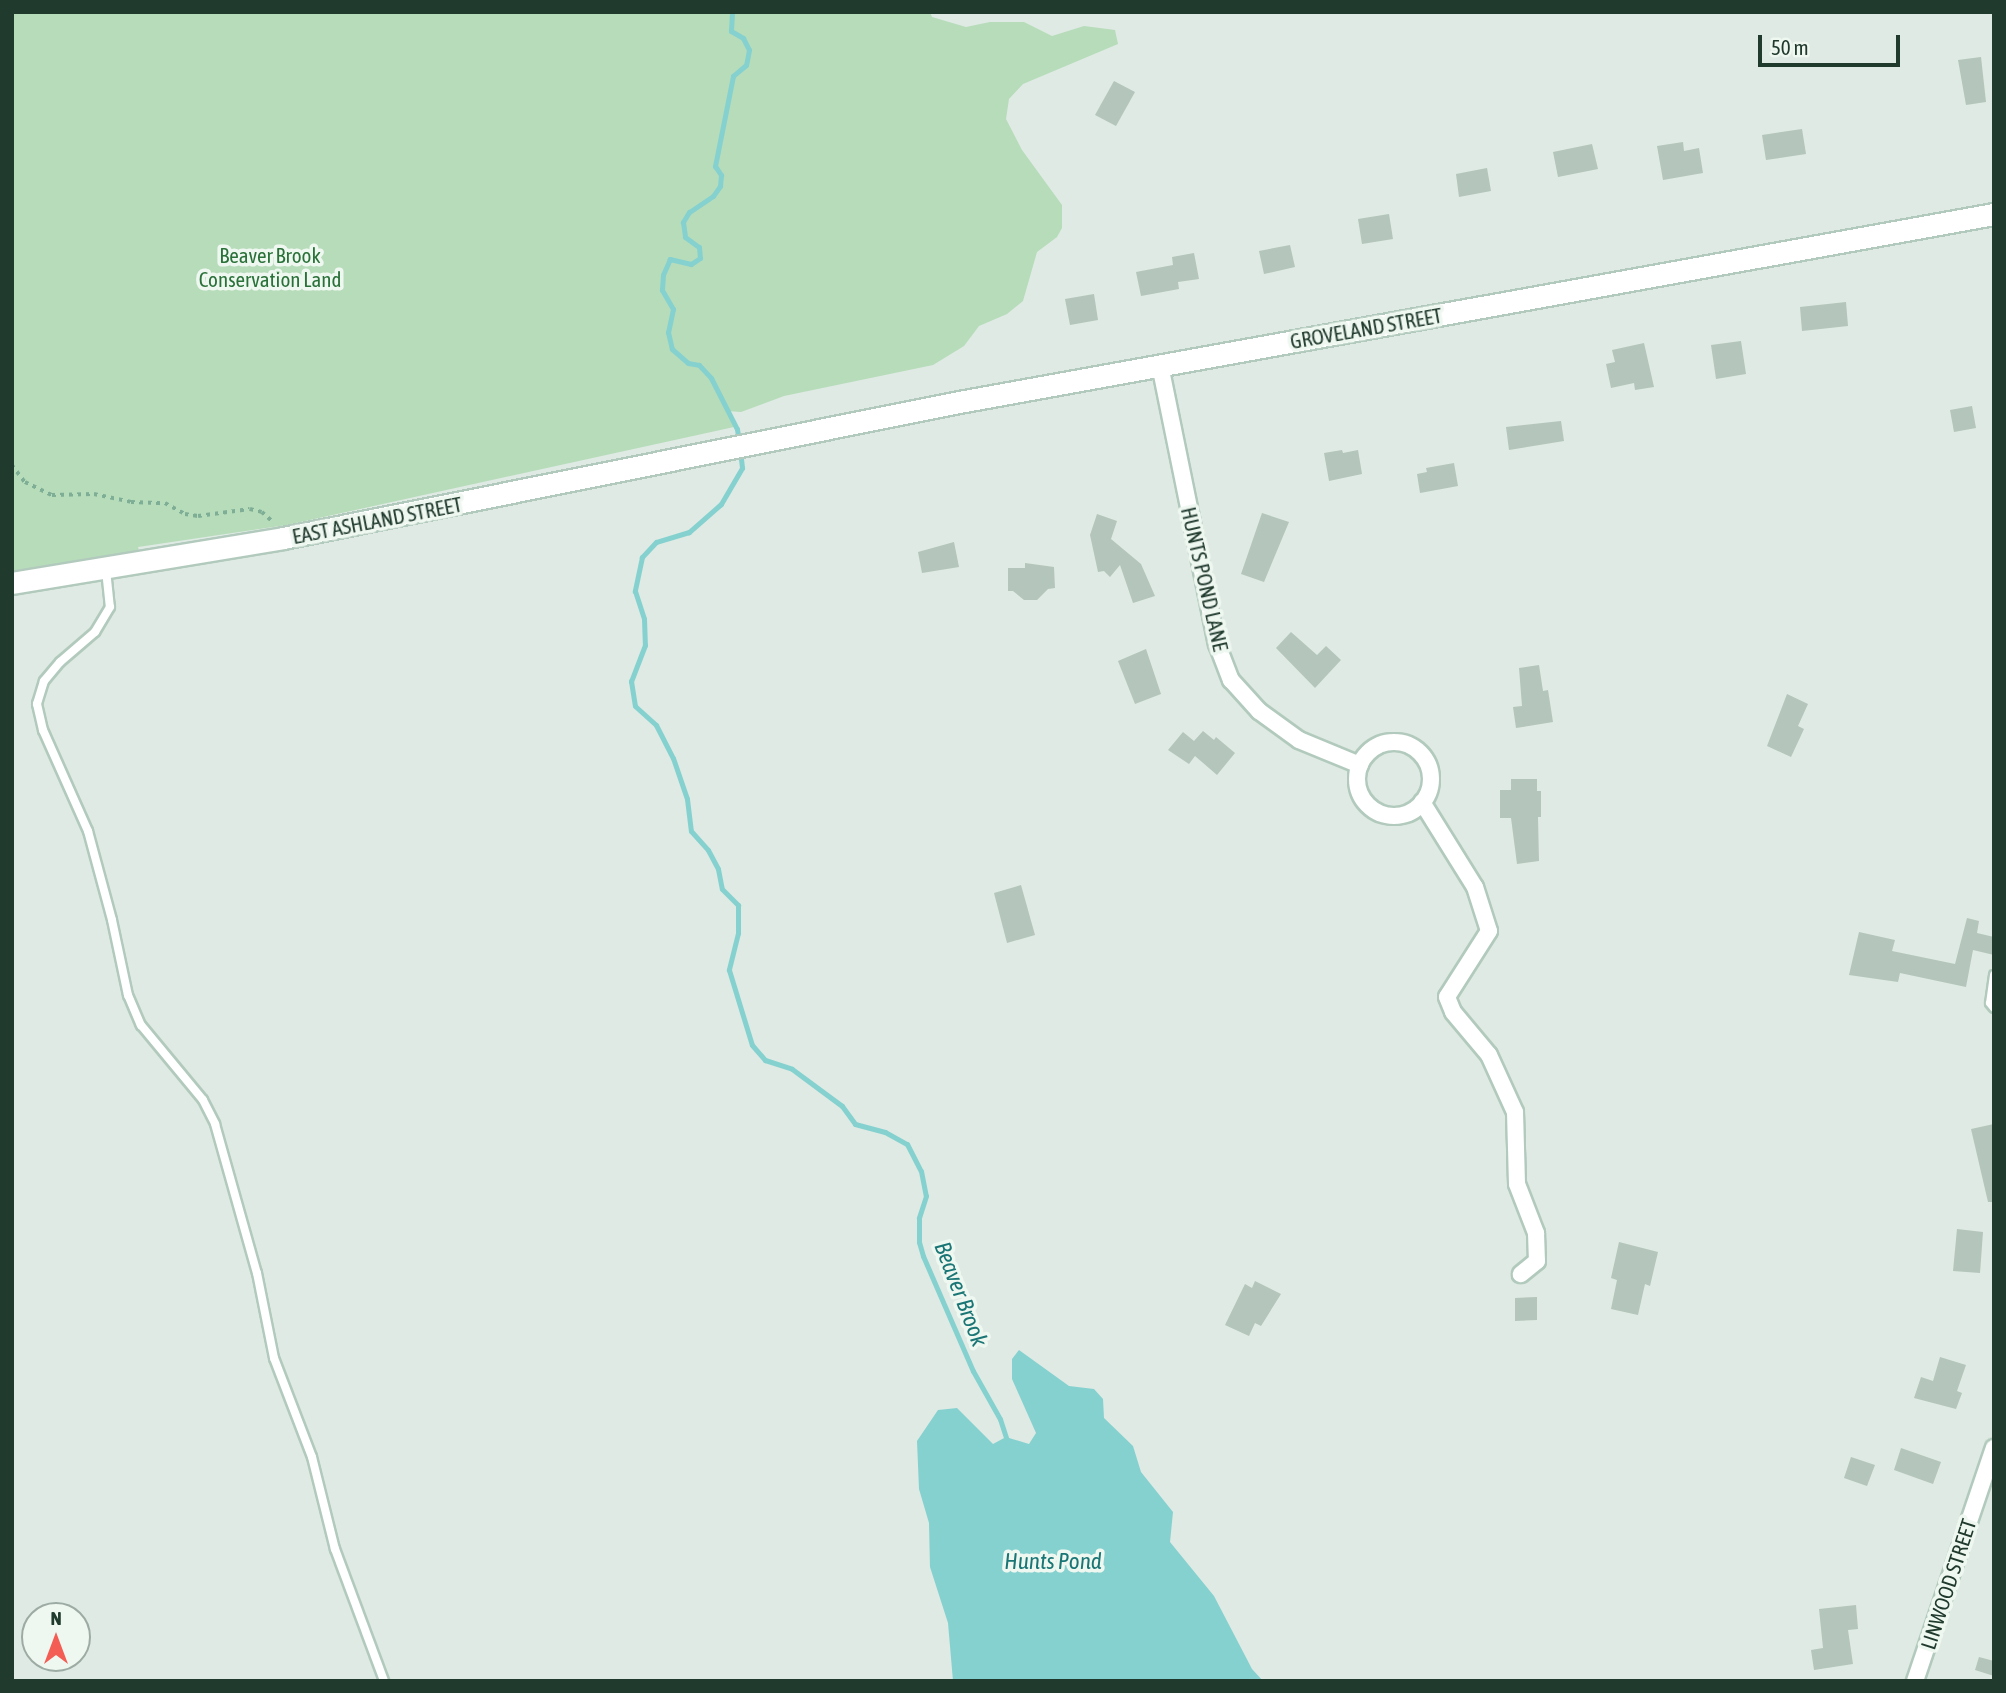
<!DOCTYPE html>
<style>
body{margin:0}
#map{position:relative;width:2006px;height:1693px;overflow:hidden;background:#deeae3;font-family:"Asap Condensed",sans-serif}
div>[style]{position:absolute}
.green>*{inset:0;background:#b7dcba}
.water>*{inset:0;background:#85d1cf}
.stream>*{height:5px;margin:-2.5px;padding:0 2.5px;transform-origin:2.5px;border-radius:2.5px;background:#85d1cf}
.building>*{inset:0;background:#b4c5bb}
.path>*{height:3.5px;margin-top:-1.75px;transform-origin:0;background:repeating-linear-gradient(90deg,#7eae96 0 3.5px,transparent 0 8.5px)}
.roads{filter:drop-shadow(2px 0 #b2cabd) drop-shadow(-2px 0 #b2cabd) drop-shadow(0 2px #b2cabd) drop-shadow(0 -2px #b2cabd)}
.lane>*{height:8px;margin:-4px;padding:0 4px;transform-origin:4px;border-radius:4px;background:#fff}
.street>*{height:16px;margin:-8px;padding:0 8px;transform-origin:8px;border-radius:8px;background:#fff}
.street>.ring{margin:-8px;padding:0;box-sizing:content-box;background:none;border:16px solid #fff;border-radius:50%}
.secondary>*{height:21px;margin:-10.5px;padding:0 10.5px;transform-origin:10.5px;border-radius:10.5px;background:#fff}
span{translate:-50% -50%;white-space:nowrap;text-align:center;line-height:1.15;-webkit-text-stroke:7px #eff7f1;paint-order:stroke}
.park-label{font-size:21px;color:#297138}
.street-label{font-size:21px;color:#203a2e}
.water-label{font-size:23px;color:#197675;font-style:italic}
.frame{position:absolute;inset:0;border:14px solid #203a2e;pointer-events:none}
.north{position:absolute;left:21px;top:1602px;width:70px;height:70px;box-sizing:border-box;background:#eff7f1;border:2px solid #9caba3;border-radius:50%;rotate:0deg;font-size:19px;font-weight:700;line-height:28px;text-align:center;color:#203a2e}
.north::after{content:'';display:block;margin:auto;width:24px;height:32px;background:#f45d53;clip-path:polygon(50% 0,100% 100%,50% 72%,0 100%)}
.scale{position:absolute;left:1758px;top:35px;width:142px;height:32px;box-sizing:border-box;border:4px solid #203a2e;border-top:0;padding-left:9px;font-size:21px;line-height:24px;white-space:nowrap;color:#203a2e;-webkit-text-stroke:5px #eff7f1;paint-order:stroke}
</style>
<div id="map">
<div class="green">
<div style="clip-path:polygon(12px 12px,930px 12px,932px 17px,966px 27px,990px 22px,1024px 22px,1052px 36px,1084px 26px,1115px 30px,1118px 44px,1023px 84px,1009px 99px,1006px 119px,1022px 150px,1062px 205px,1062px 228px,1057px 237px,1037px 252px,1023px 301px,1007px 314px,979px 326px,964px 346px,933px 365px,784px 396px,741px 412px,727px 411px,734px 427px,287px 525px,138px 547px,142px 561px,12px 583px)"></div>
</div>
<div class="water">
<div style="clip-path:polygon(1019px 1350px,1069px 1386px,1094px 1389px,1103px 1399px,1104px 1418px,1133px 1446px,1141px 1472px,1173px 1512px,1170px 1542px,1214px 1596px,1252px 1669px,1263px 1681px,953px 1681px,948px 1623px,930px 1567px,929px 1523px,919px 1489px,917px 1441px,938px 1410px,957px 1408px,993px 1444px,1006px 1437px,1029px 1444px,1036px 1433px,1012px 1379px,1012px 1359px)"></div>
</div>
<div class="stream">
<div style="left:732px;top:12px;width:19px;rotate:93deg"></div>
<div style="left:731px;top:31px;width:14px;rotate:30deg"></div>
<div style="left:743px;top:38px;width:13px;rotate:63deg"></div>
<div style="left:749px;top:50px;width:15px;rotate:101deg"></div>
<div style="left:746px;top:65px;width:17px;rotate:140deg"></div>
<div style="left:733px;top:76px;width:92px;rotate:101.3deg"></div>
<div style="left:715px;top:166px;width:11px;rotate:56deg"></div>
<div style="left:721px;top:175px;width:11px;rotate:95deg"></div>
<div style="left:720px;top:186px;width:12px;rotate:125deg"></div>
<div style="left:713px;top:196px;width:29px;rotate:146deg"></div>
<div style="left:689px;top:212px;width:12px;rotate:121deg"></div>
<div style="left:683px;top:222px;width:15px;rotate:82deg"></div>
<div style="left:685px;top:237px;width:17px;rotate:36deg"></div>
<div style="left:699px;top:247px;width:11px;rotate:85deg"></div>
<div style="left:700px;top:258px;width:11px;rotate:146deg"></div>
<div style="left:691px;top:264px;width:22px;rotate:-167deg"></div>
<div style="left:670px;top:259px;width:17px;rotate:114deg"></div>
<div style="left:663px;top:275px;width:15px;rotate:94deg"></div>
<div style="left:662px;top:290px;width:22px;rotate:60deg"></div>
<div style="left:673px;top:309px;width:24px;rotate:102deg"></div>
<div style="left:668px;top:332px;width:17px;rotate:77deg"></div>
<div style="left:672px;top:349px;width:21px;rotate:41deg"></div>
<div style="left:688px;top:363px;width:11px;rotate:10deg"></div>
<div style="left:699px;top:365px;width:18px;rotate:47deg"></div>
<div style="left:711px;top:378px;width:57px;rotate:63deg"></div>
<div style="left:737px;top:429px;width:12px;rotate:81deg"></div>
<div style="left:740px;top:451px;width:17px;rotate:83deg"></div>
<div style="left:742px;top:468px;width:42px;rotate:120.3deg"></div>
<div style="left:721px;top:504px;width:43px;rotate:138.8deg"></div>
<div style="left:689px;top:532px;width:34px;rotate:163deg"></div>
<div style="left:656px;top:542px;width:21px;rotate:133deg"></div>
<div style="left:642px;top:557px;width:35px;rotate:102deg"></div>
<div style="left:635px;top:591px;width:29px;rotate:72deg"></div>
<div style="left:644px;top:619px;width:26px;rotate:88deg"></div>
<div style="left:645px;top:645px;width:39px;rotate:111deg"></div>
<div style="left:631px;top:681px;width:25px;rotate:81deg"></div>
<div style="left:635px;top:706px;width:28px;rotate:42deg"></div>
<div style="left:656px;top:725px;width:37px;rotate:63deg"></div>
<div style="left:673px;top:758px;width:43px;rotate:71.1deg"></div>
<div style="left:687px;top:799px;width:32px;rotate:83deg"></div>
<div style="left:691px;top:831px;width:25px;rotate:48deg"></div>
<div style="left:708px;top:850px;width:21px;rotate:62deg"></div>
<div style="left:718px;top:869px;width:20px;rotate:79deg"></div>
<div style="left:722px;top:889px;width:23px;rotate:45deg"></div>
<div style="left:738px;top:905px;width:28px;rotate:90deg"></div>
<div style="left:738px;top:933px;width:38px;rotate:104deg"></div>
<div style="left:729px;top:970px;width:78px;rotate:73deg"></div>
<div style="left:752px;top:1045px;width:20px;rotate:49deg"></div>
<div style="left:765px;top:1060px;width:28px;rotate:18deg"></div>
<div style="left:792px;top:1069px;width:62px;rotate:36.5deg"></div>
<div style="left:842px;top:1106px;width:22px;rotate:54deg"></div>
<div style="left:855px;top:1124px;width:31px;rotate:15deg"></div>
<div style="left:885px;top:1132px;width:25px;rotate:29deg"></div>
<div style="left:907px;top:1144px;width:30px;rotate:63deg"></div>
<div style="left:921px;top:1171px;width:25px;rotate:79deg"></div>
<div style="left:926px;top:1196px;width:23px;rotate:108deg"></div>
<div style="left:919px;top:1218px;width:24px;rotate:90deg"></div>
<div style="left:919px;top:1242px;width:15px;rotate:74deg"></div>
<div style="left:923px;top:1256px;width:125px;rotate:66.5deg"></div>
<div style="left:973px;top:1371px;width:55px;rotate:60.6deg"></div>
<div style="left:1000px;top:1419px;width:26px;rotate:72deg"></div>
</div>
<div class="building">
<div style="clip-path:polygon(1981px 57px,1986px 102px,1966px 105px,1958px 60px)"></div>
<div style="clip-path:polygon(1114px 81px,1135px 92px,1116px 126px,1095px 115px)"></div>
<div style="clip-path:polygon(1802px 129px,1806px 154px,1766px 160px,1762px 135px)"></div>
<div style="clip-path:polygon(1683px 142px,1684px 151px,1699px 148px,1703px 173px,1663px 180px,1657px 146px)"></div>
<div style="clip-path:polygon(1592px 144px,1598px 169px,1558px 177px,1553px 152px)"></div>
<div style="clip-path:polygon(1487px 168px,1491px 191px,1459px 197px,1456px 174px)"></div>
<div style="clip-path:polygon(1389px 214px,1393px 239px,1362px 244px,1358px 219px)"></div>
<div style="clip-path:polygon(1290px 245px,1295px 267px,1264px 274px,1259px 251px)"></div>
<div style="clip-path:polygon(1194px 253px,1199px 279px,1178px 282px,1179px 289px,1141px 296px,1136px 272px,1173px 265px,1172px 257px)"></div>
<div style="clip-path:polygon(1094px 294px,1098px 320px,1070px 325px,1065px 299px)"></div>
<div style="clip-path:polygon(1846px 302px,1848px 326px,1802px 331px,1800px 307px)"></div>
<div style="clip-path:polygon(1741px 341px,1746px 374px,1716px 379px,1711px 345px)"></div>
<div style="clip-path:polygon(1644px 343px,1654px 387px,1635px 390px,1634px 383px,1611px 388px,1606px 364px,1615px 362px,1612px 350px)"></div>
<div style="clip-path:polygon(1972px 406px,1976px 428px,1954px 432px,1950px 410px)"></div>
<div style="clip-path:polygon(1561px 421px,1564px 441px,1509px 450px,1506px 427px)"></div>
<div style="clip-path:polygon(1342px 450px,1343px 453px,1358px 450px,1362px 474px,1329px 481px,1324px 453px)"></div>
<div style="clip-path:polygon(1454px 463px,1458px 486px,1420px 493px,1417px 474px,1427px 472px,1426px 468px)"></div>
<div style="clip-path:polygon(1262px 513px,1289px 522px,1264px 582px,1241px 574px)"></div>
<div style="clip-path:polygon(1097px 514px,1117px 521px,1111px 539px,1141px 564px,1155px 596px,1133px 603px,1120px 565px,1110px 577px,1104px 571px,1098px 572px,1090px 535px)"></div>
<div style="clip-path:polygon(954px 542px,959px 567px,922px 573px,918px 552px)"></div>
<div style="clip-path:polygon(1025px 563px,1054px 567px,1055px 588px,1048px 589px,1037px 600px,1024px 600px,1013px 591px,1008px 591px,1008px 568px,1025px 568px)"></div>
<div style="clip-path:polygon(1291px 632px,1317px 655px,1326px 646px,1341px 660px,1315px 688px,1276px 648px)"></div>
<div style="clip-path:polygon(1146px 649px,1161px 694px,1135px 704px,1118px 661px)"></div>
<div style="clip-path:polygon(1539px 665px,1543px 691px,1548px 690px,1553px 722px,1516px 728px,1513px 707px,1522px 706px,1519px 668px)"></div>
<div style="clip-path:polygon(1787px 694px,1808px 704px,1798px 726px,1804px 729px,1791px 757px,1767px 746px)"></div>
<div style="clip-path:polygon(1203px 731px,1214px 740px,1216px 737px,1235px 753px,1217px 775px,1195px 756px,1189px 764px,1168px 750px,1183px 732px,1194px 741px)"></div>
<div style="clip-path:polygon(1511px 779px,1537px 779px,1537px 791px,1541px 791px,1541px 817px,1538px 817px,1539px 861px,1517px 864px,1511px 818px,1500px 818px,1500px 790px,1511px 790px)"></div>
<div style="clip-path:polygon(1021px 885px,1035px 935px,1007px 943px,994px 893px)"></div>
<div style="clip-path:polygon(1967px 918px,1979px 921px,1977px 933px,1994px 937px,1994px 955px,1973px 950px,1966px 987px,1900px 973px,1898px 982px,1849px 975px,1859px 932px,1895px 940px,1892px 951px,1955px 964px)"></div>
<div style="clip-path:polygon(1994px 1124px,1994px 1202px,1988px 1202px,1971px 1129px)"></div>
<div style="clip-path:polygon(1957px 1229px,1983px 1232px,1980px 1273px,1953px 1271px)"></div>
<div style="clip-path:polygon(1619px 1242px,1658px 1252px,1650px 1286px,1645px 1284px,1638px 1315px,1611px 1309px,1617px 1280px,1611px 1278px)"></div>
<div style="clip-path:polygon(1255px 1281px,1281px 1294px,1261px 1326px,1255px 1323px,1249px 1336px,1225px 1325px,1245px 1284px,1252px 1288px)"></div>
<div style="clip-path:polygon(1537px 1297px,1537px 1320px,1515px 1321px,1515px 1298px)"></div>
<div style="clip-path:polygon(1940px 1357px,1966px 1365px,1957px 1391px,1962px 1393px,1956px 1409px,1914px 1398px,1921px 1377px,1933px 1381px)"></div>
<div style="clip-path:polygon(1901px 1448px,1941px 1462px,1933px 1484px,1894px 1470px)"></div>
<div style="clip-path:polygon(1851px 1457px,1875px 1465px,1867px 1486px,1844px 1478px)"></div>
<div style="clip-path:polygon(1856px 1605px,1858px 1629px,1848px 1630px,1853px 1664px,1814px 1670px,1811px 1650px,1823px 1648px,1819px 1609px)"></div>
<div style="clip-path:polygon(1979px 1657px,1994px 1661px,1994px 1676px,1975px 1670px)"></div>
</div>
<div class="path">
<div style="left:12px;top:465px;width:21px;rotate:53deg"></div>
<div style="left:25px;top:482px;width:30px;rotate:26deg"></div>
<div style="left:52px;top:495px;width:42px;rotate:-1.4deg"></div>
<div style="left:94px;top:494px;width:38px;rotate:12deg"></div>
<div style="left:131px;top:502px;width:34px;rotate:2deg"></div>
<div style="left:165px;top:503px;width:23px;rotate:29deg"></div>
<div style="left:185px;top:514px;width:13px;rotate:9deg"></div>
<div style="left:198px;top:516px;width:52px;rotate:-7.7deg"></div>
<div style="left:250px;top:509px;width:12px;rotate:14deg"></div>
<div style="left:262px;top:512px;width:15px;rotate:42deg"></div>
</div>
<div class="roads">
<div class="lane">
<div style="left:106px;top:570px;width:37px;rotate:84deg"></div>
<div style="left:110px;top:607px;width:29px;rotate:121deg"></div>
<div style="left:95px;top:632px;width:46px;rotate:139.4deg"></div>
<div style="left:60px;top:662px;width:25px;rotate:130deg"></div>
<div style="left:44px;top:681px;width:24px;rotate:107deg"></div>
<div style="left:37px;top:704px;width:27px;rotate:77deg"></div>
<div style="left:43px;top:730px;width:111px;rotate:66deg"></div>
<div style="left:88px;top:831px;width:92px;rotate:74.9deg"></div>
<div style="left:112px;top:920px;width:77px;rotate:78deg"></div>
<div style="left:128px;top:995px;width:33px;rotate:67deg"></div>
<div style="left:141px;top:1025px;width:97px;rotate:50.4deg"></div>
<div style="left:203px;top:1100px;width:27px;rotate:63deg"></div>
<div style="left:215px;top:1124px;width:155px;rotate:74.3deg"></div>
<div style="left:257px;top:1273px;width:87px;rotate:78.7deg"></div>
<div style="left:274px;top:1358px;width:106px;rotate:69deg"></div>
<div style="left:312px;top:1457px;width:95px;rotate:76deg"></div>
<div style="left:335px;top:1549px;width:141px;rotate:69.6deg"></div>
<div style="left:1994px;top:975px;width:28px;rotate:98deg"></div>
<div style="left:1990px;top:1003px;width:6px;rotate:51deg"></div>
</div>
<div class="street">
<div style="left:1160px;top:365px;width:285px;rotate:78.5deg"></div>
<div style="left:1217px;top:644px;width:39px;rotate:69deg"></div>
<div style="left:1231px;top:680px;width:42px;rotate:47.9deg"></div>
<div style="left:1259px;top:711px;width:49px;rotate:35.9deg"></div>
<div style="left:1299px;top:740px;width:66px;rotate:22.3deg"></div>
<div class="ring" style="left:1357px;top:742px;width:58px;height:58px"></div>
<div style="left:1422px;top:802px;width:100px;rotate:58.1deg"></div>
<div style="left:1475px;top:887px;width:46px;rotate:72.3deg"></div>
<div style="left:1489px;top:931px;width:78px;rotate:122.5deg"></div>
<div style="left:1447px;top:997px;width:16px;rotate:68deg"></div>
<div style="left:1453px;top:1012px;width:56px;rotate:50.1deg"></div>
<div style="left:1489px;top:1055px;width:63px;rotate:65.5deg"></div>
<div style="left:1515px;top:1112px;width:72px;rotate:88.4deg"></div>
<div style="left:1517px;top:1184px;width:53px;rotate:68.8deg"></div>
<div style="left:1536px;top:1233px;width:28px;rotate:88deg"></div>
<div style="left:1537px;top:1261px;width:21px;rotate:141deg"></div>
<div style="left:1915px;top:1681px;width:246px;rotate:-71.3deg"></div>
</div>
<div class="secondary">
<div style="left:12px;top:583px;width:275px;rotate:-9.4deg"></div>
<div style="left:283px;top:538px;width:690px;rotate:-11.38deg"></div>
<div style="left:959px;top:402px;width:1052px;rotate:-10.3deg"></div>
</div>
</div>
<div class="park-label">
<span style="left:270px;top:267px">Beaver Brook<br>Conservation Land</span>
</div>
<div class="street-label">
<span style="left:1366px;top:328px;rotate:-10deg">GROVELAND STREET</span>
<span style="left:377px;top:520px;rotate:-11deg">EAST ASHLAND STREET</span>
<span style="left:1205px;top:579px;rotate:77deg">HUNTS POND LANE</span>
<span style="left:1948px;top:1584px;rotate:-72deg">LINWOOD STREET</span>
</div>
<div class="water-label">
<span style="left:961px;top:1294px;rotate:69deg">Beaver Brook</span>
<span style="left:1053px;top:1561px">Hunts Pond</span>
</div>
<div class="frame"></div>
<div class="north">N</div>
<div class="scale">50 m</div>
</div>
